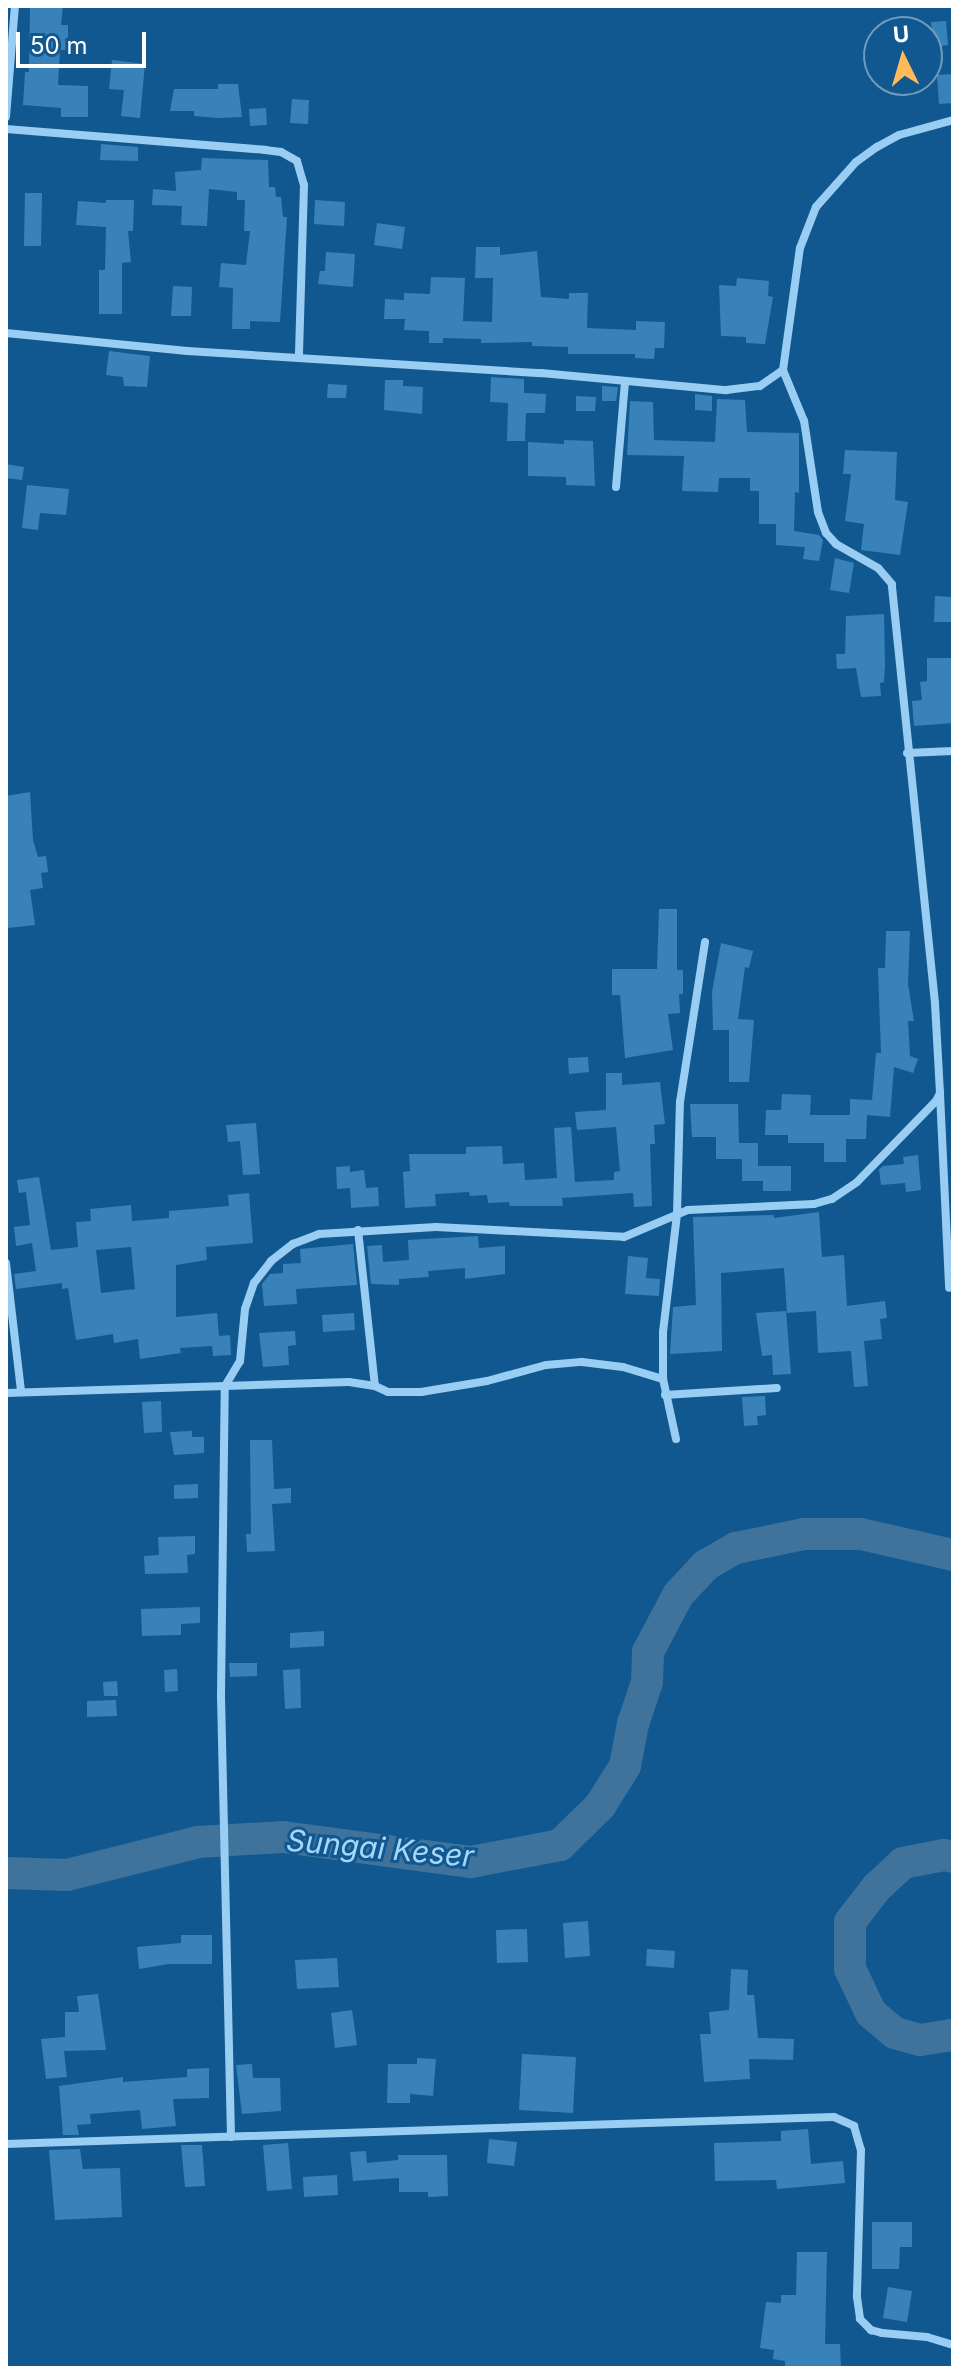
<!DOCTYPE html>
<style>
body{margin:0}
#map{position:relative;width:959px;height:2374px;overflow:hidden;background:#10588f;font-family:Inter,sans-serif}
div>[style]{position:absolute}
.river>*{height:32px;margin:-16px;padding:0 16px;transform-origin:16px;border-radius:16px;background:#3f739c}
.building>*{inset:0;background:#3982b9}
.minor>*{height:8px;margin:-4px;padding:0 4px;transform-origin:4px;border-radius:4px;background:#9acdf3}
span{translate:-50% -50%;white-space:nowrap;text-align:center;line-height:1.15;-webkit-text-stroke:6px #10588f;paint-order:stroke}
.water-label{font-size:30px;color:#a6d7fa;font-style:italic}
.frame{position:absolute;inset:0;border:8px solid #fff;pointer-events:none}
.north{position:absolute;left:863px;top:16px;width:80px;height:80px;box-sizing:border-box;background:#10588f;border:2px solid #709bbc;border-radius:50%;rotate:355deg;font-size:22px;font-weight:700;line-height:32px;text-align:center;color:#fff}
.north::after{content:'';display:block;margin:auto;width:28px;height:36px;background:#ffbb5b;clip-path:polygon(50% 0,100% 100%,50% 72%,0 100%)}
.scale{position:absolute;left:16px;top:32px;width:130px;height:36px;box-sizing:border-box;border:4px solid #fff;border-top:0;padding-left:10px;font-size:24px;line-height:28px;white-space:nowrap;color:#fff;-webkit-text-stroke:6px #10588f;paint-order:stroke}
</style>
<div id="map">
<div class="river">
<div style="left:953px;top:1857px;width:9px;rotate:-167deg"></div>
<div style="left:944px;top:1855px;width:42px;rotate:169deg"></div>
<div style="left:903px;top:1863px;width:35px;rotate:137deg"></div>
<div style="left:877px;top:1887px;width:44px;rotate:127.6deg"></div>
<div style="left:850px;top:1922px;width:47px;rotate:90deg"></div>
<div style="left:850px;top:1969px;width:49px;rotate:64.5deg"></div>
<div style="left:871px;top:2013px;width:31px;rotate:40deg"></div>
<div style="left:895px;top:2033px;width:26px;rotate:16deg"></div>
<div style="left:920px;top:2040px;width:33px;rotate:-9deg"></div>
<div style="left:6px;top:1873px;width:61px;rotate:1.9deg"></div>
<div style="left:67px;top:1875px;width:135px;rotate:-14.1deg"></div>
<div style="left:198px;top:1842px;width:85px;rotate:-3.4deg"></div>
<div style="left:283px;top:1837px;width:190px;rotate:7.6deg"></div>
<div style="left:471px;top:1862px;width:91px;rotate:-10.8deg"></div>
<div style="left:560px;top:1845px;width:56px;rotate:-44.3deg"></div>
<div style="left:600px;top:1806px;width:47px;rotate:-58deg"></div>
<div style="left:625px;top:1766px;width:43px;rotate:-79.2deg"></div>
<div style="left:633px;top:1724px;width:44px;rotate:-71.6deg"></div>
<div style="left:647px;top:1682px;width:30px;rotate:-88deg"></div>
<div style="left:648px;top:1652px;width:64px;rotate:-62.2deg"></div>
<div style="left:678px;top:1595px;width:41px;rotate:-47deg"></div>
<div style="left:706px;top:1565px;width:34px;rotate:-30deg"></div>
<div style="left:736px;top:1548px;width:69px;rotate:-11.6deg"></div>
<div style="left:804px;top:1534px;width:57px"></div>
<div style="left:861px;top:1534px;width:94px;rotate:12.9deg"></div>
</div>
<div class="building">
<div style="clip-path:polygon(30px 6px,63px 6px,61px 25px,68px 25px,68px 50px,60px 50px,58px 85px,88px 86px,88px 117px,61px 117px,61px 108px,23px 105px,25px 72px,29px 72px)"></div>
<div style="clip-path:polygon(946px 21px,948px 45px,934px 47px,931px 22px)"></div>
<div style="clip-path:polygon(112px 60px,145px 64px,140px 118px,121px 116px,124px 90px,109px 89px)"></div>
<div style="clip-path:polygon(952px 74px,953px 103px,939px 104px,937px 75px)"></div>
<div style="clip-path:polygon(218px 84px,238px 84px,242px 117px,218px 118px,194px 116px,194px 111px,170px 111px,174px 89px,218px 89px)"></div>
<div style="clip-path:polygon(292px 99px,309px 100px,308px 124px,290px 123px)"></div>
<div style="clip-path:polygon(266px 108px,267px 125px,250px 126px,249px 109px)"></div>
<div style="clip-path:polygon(101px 144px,138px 147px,138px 161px,100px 160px)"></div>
<div style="clip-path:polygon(202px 158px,268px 160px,269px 187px,275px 187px,276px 197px,281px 197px,283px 217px,287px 217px,280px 322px,250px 321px,250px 329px,232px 329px,233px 288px,219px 287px,221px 263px,246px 265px,250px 231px,244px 231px,245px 200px,237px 200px,237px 192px,209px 189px,207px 226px,181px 225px,182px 206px,152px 205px,153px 189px,176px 191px,175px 172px,201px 170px)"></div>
<div style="clip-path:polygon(25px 193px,42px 193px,41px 246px,24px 246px)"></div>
<div style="clip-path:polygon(106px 200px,134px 200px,133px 231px,128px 231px,131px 262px,122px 263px,122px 314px,99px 314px,99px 270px,105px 270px,106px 227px,76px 225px,78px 201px,106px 203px)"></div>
<div style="clip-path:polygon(315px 200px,345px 202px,344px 226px,314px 224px)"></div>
<div style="clip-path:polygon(377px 223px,405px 227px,402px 249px,374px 245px)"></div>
<div style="clip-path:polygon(476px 247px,500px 247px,500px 255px,537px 251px,541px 297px,569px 299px,569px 293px,588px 293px,587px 328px,636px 330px,636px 321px,665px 322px,664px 348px,655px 348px,654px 359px,635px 358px,635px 354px,568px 354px,568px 347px,532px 346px,532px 342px,481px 343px,481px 339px,443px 338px,443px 343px,429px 343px,429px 331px,404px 330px,405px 319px,384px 319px,385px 299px,404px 300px,404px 293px,430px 294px,431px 277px,465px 278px,463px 321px,492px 322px,493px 278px,475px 278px)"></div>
<div style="clip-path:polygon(326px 252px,355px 254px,353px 287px,318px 284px,320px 271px,325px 271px)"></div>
<div style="clip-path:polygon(737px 278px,769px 281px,768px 296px,773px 297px,765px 344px,746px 343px,746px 337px,721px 336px,719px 285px,736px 286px)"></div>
<div style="clip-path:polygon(173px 286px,192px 287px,191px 316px,171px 316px)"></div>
<div style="clip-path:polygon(109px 351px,150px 356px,147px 387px,124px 386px,123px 377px,106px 375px)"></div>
<div style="clip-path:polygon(491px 377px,524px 379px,524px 393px,546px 394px,545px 413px,526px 413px,525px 441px,507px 441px,508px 403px,490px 402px)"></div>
<div style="clip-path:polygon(385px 380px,403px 380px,403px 386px,423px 387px,422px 414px,384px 410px)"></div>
<div style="clip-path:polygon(328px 384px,347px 385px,346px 398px,327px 398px)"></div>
<div style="clip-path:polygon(602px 386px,618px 387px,616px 401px,602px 401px)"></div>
<div style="clip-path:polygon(695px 394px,712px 396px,712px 411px,695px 410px)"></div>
<div style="clip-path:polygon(576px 396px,596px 397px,595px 411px,576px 411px)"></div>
<div style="clip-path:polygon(717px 399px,745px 400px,747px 432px,799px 433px,799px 493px,795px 492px,794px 531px,819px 535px,823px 540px,819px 561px,803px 559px,805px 547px,776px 545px,776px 524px,759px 524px,759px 491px,750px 491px,750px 478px,719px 478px,718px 492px,682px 491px,684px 456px,627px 455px,630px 401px,653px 402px,654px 440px,715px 442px)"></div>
<div style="clip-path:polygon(564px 440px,593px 441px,595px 486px,566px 485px,566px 477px,528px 476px,528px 442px,564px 444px)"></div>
<div style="clip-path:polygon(845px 450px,897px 452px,895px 500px,908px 502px,900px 555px,861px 550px,864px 524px,845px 521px,851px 474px,843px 474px)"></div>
<div style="clip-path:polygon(6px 464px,24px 467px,22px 480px,6px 478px)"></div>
<div style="clip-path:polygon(27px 485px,69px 489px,66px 515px,40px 513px,38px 530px,22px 528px)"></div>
<div style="clip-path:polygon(835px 558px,854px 563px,849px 593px,830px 590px)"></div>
<div style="clip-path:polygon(935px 596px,953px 597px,953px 622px,934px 622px)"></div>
<div style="clip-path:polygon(884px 614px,885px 666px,884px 682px,880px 683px,881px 696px,861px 697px,856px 668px,837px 669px,836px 654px,845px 654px,846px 616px)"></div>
<div style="clip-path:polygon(927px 658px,953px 658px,953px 723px,914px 726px,912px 701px,922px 700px,920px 682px,927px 681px)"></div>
<div style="clip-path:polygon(30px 792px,33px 840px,38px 857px,46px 856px,48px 872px,41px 873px,43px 888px,30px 890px,35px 925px,8px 928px,6px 796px)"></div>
<div style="clip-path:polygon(659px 909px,677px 909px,677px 970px,683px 970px,683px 994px,679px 994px,680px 1013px,668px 1014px,673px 1050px,625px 1058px,620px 995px,612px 995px,612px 969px,657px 969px)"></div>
<div style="clip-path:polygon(886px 931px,910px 931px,908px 984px,914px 1021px,908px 1021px,910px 1056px,918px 1059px,913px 1073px,894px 1067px,890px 1117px,867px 1115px,866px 1139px,846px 1139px,846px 1162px,824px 1162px,824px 1143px,788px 1143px,788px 1135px,765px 1135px,766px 1110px,781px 1110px,782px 1094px,811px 1095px,810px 1115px,850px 1115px,850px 1099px,872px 1100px,876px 1053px,881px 1053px,878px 968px,885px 968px)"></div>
<div style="clip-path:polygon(721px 943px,753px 951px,749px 968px,745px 967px,738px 1019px,754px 1020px,749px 1082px,729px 1082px,729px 1030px,713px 1030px,712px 992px)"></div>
<div style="clip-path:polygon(588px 1057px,589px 1072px,569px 1074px,568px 1058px)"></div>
<div style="clip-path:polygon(606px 1073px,622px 1073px,622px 1085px,660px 1082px,665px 1124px,654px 1125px,655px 1144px,650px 1144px,652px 1206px,634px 1207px,633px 1193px,562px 1198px,563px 1206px,510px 1206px,509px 1202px,488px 1203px,487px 1195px,470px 1196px,469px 1192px,435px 1194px,436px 1206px,405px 1208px,403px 1172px,410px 1171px,409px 1154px,466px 1154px,466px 1147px,502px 1146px,503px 1164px,524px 1163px,525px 1180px,557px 1178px,554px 1128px,571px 1127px,575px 1182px,614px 1180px,614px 1172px,620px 1171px,616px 1127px,577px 1130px,575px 1112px,606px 1110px)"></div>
<div style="clip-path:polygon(690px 1104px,738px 1104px,739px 1143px,758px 1143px,758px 1166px,791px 1166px,791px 1191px,763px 1191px,763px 1181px,742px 1181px,742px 1159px,716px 1159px,716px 1137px,692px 1137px)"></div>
<div style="clip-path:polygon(256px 1123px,260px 1174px,243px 1175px,240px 1141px,228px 1142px,226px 1125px)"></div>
<div style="clip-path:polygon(918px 1155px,921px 1190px,906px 1192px,905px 1183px,881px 1185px,879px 1169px,883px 1166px,904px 1164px,903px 1157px)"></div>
<div style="clip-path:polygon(350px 1166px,350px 1172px,364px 1170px,366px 1188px,378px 1187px,379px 1206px,351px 1208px,350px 1188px,337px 1189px,336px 1167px)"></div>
<div style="clip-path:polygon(evenodd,39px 1177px,51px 1250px,78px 1247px,76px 1222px,91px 1221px,90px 1209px,131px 1205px,132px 1221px,169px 1218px,169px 1211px,229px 1206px,228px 1195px,249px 1193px,253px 1243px,206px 1247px,207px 1260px,176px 1265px,176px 1317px,217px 1313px,219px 1336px,230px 1335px,231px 1355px,213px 1356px,212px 1346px,180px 1348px,181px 1353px,140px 1359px,138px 1339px,114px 1343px,113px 1334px,76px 1340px,68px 1288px,62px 1289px,62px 1283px,16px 1289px,14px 1274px,36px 1271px,32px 1243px,16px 1246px,14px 1227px,30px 1225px,26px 1192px,19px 1193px,17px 1180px,39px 1177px,131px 1247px,135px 1289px,101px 1293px,96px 1250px,131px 1247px)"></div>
<div style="clip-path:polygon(819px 1212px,822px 1257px,844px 1255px,847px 1306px,885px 1301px,887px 1318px,880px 1319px,882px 1339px,864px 1341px,868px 1386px,854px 1387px,851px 1351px,818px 1353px,816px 1311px,787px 1313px,784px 1268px,721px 1273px,722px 1351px,670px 1354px,673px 1307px,696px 1305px,693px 1217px,774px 1215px,774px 1218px)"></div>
<div style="clip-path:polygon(478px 1236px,479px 1248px,505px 1246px,505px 1274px,465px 1279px,465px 1268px,428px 1271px,429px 1277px,399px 1279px,399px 1285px,371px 1284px,367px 1246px,382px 1245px,383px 1262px,409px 1260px,408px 1240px)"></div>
<div style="clip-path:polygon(353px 1244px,357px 1285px,296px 1289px,297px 1304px,264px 1306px,262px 1284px,270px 1274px,283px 1273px,283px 1264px,301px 1263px,300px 1249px)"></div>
<div style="clip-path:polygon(628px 1256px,648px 1258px,646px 1278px,660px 1279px,659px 1296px,625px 1294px)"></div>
<div style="clip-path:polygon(786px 1311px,791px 1374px,773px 1375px,772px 1355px,762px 1356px,756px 1313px)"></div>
<div style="clip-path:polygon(354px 1313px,355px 1330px,323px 1332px,322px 1315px)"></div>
<div style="clip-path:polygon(295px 1331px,296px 1345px,288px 1346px,289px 1365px,263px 1367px,259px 1333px)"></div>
<div style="clip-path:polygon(765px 1396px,766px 1415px,757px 1416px,758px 1425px,744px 1426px,742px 1397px)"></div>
<div style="clip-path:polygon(161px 1401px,162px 1432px,144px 1433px,142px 1402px)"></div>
<div style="clip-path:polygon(192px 1431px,192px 1437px,204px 1437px,204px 1453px,174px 1455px,170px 1432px)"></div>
<div style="clip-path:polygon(250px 1440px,272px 1440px,274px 1489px,291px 1488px,291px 1503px,272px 1504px,275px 1551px,247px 1552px,246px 1534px,251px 1534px)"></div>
<div style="clip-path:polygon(198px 1484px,198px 1498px,174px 1499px,174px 1485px)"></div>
<div style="clip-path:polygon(195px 1536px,195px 1554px,187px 1555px,188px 1573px,145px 1574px,144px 1556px,159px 1555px,158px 1537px)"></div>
<div style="clip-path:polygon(200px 1607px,200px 1623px,181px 1624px,181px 1635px,142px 1636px,141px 1609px)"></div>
<div style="clip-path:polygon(324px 1631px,324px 1646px,290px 1648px,290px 1633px)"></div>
<div style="clip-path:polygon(229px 1663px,257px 1663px,257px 1676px,230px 1677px)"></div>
<div style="clip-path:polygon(177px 1669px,178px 1691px,165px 1692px,164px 1670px)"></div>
<div style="clip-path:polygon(300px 1669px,301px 1708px,285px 1709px,283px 1670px)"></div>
<div style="clip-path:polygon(117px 1681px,118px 1696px,104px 1696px,103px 1682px)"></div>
<div style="clip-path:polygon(116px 1700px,117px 1716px,87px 1717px,87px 1701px)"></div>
<div style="clip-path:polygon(588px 1921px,590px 1956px,565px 1958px,563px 1923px)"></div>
<div style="clip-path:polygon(527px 1929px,528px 1962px,497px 1963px,496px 1930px)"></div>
<div style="clip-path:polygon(181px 1935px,212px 1935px,212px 1964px,169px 1964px,139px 1969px,137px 1947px,181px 1943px)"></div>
<div style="clip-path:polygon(647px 1949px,675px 1951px,674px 1968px,646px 1966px)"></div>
<div style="clip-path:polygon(337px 1958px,339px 1987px,297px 1989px,295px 1960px)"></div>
<div style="clip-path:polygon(731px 1969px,748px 1970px,747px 1995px,754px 1995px,758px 2038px,794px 2039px,793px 2060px,749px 2059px,750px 2079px,704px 2082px,700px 2034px,711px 2034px,709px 2012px,729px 2010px)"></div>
<div style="clip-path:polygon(98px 1994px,106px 2050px,64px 2051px,67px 2077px,46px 2079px,41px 2039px,65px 2037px,65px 2012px,79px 2012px,77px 1996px)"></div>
<div style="clip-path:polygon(352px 2010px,357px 2045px,335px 2048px,331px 2013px)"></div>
<div style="clip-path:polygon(522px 2054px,576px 2057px,573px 2113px,519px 2110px)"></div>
<div style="clip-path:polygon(417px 2058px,436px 2059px,433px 2096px,410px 2094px,410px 2103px,387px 2103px,388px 2064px,417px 2064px)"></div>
<div style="clip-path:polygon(252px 2064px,253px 2078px,280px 2078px,281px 2111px,242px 2114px,236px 2065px)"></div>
<div style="clip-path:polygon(209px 2068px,209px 2098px,173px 2099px,176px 2126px,142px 2129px,140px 2110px,90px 2114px,91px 2124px,77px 2125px,79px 2135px,63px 2135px,59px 2086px,123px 2077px,123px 2082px,187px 2077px,187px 2069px)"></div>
<div style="clip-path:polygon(808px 2129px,811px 2164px,843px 2161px,845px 2183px,777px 2189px,776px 2180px,715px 2181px,714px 2143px,781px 2141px,781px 2131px)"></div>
<div style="clip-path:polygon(489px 2139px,517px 2142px,514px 2166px,487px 2163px)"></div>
<div style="clip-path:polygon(288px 2143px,292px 2189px,267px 2191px,263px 2145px)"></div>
<div style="clip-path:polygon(181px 2145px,202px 2145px,205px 2186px,185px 2187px)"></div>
<div style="clip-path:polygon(80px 2149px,83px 2169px,120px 2168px,122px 2217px,55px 2220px,49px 2150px)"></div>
<div style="clip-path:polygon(366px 2151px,367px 2163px,398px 2160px,398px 2155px,447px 2155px,448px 2196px,428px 2197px,428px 2192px,399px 2192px,399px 2178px,353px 2181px,350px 2152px)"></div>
<div style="clip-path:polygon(337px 2175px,338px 2195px,304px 2197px,303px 2177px)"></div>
<div style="clip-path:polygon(872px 2222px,912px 2222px,912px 2247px,900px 2247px,899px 2269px,872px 2269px)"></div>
<div style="clip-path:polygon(797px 2252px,827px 2252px,825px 2344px,840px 2344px,841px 2368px,785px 2368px,785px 2361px,773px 2359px,774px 2350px,760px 2348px,766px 2302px,781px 2303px,781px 2295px,796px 2295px)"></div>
<div style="clip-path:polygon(888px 2287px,912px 2291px,907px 2322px,883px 2318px)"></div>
</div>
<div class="minor">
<div style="left:6px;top:117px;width:111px;rotate:-85.4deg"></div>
<div style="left:6px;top:129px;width:260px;rotate:4.6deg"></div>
<div style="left:265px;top:150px;width:16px;rotate:7deg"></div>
<div style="left:281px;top:152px;width:18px;rotate:29deg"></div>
<div style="left:297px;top:161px;width:25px;rotate:74deg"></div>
<div style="left:304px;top:185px;width:173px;rotate:91.7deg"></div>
<div style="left:6px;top:333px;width:182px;rotate:5.7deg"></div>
<div style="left:187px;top:351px;width:355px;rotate:3.6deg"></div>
<div style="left:541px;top:373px;width:186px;rotate:5.3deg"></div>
<div style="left:726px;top:390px;width:34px;rotate:-7deg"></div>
<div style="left:760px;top:386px;width:28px;rotate:-35deg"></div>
<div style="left:783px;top:370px;width:123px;rotate:-82.1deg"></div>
<div style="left:800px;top:248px;width:44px;rotate:-68.7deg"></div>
<div style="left:816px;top:207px;width:60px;rotate:-48.4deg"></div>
<div style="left:856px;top:162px;width:26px;rotate:-36deg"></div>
<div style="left:877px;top:147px;width:25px;rotate:-29deg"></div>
<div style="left:899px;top:135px;width:56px;rotate:-15.5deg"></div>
<div style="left:616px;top:487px;width:105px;rotate:-85.1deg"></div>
<div style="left:907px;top:753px;width:46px;rotate:-2.5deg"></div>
<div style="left:940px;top:1094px;width:194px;rotate:87.3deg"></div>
<div style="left:358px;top:1230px;width:157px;rotate:83.8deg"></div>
<div style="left:6px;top:1263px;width:128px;rotate:83.3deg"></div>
<div style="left:6px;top:1393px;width:219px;rotate:-1.8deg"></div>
<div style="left:225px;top:1386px;width:29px;rotate:-59deg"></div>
<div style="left:240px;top:1361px;width:52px;rotate:-84.5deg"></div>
<div style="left:245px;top:1309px;width:28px;rotate:-71deg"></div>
<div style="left:254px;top:1283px;width:28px;rotate:-52deg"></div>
<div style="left:271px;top:1261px;width:28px;rotate:-38deg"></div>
<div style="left:293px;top:1244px;width:28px;rotate:-21deg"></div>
<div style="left:319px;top:1234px;width:117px;rotate:-3.4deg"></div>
<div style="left:436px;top:1227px;width:188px;rotate:3deg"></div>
<div style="left:624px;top:1237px;width:69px;rotate:-22.9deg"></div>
<div style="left:688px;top:1210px;width:126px;rotate:-2.7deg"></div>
<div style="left:814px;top:1204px;width:19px;rotate:-16deg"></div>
<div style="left:832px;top:1199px;width:30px;rotate:-34deg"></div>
<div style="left:857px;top:1182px;width:113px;rotate:-45.7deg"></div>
<div style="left:936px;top:1101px;width:9px;rotate:-63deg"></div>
<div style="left:940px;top:1093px;width:90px;rotate:-93.2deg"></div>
<div style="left:935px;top:1003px;width:421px;rotate:-95.9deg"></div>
<div style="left:892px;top:584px;width:21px;rotate:-131deg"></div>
<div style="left:878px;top:568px;width:48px;rotate:-150.3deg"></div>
<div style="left:836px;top:544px;width:15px;rotate:-132deg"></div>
<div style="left:826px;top:533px;width:22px;rotate:-111deg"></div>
<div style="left:818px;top:512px;width:92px;rotate:-98.7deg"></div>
<div style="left:804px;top:421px;width:55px;rotate:-112.4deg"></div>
<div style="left:665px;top:1395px;width:112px;rotate:-3.6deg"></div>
<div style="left:676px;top:1439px;width:61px;rotate:-102.2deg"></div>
<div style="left:663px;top:1379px;width:47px;rotate:-90deg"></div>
<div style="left:663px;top:1332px;width:119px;rotate:-83.2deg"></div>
<div style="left:677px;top:1214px;width:112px;rotate:-88.5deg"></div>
<div style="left:680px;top:1102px;width:162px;rotate:-81.1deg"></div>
<div style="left:231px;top:2137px;width:443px;rotate:-91.3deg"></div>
<div style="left:221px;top:1694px;width:308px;rotate:-89.3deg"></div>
<div style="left:225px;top:1386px;width:124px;rotate:-1.8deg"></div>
<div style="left:349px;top:1382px;width:26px;rotate:9deg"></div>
<div style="left:375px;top:1386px;width:14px;rotate:25deg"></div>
<div style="left:388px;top:1392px;width:33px"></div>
<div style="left:421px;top:1392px;width:67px;rotate:-9.5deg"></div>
<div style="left:487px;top:1381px;width:61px;rotate:-15.2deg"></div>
<div style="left:546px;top:1365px;width:36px;rotate:-5deg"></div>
<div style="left:582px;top:1362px;width:41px;rotate:7deg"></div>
<div style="left:623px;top:1367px;width:42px;rotate:16.7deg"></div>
<div style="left:6px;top:2144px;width:828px;rotate:-1.87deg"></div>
<div style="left:834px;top:2117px;width:22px;rotate:24deg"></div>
<div style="left:854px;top:2126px;width:25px;rotate:74deg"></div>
<div style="left:861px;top:2150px;width:147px;rotate:91.6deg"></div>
<div style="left:857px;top:2297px;width:22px;rotate:82deg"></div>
<div style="left:860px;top:2319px;width:16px;rotate:45deg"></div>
<div style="left:871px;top:2330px;width:11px;rotate:15deg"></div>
<div style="left:882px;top:2333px;width:45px;rotate:5.1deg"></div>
<div style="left:927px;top:2337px;width:27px;rotate:17deg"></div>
</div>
<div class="water-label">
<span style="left:380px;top:1848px;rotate:5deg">Sungai Keser</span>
</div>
<div class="frame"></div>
<div class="north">U</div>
<div class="scale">50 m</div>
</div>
